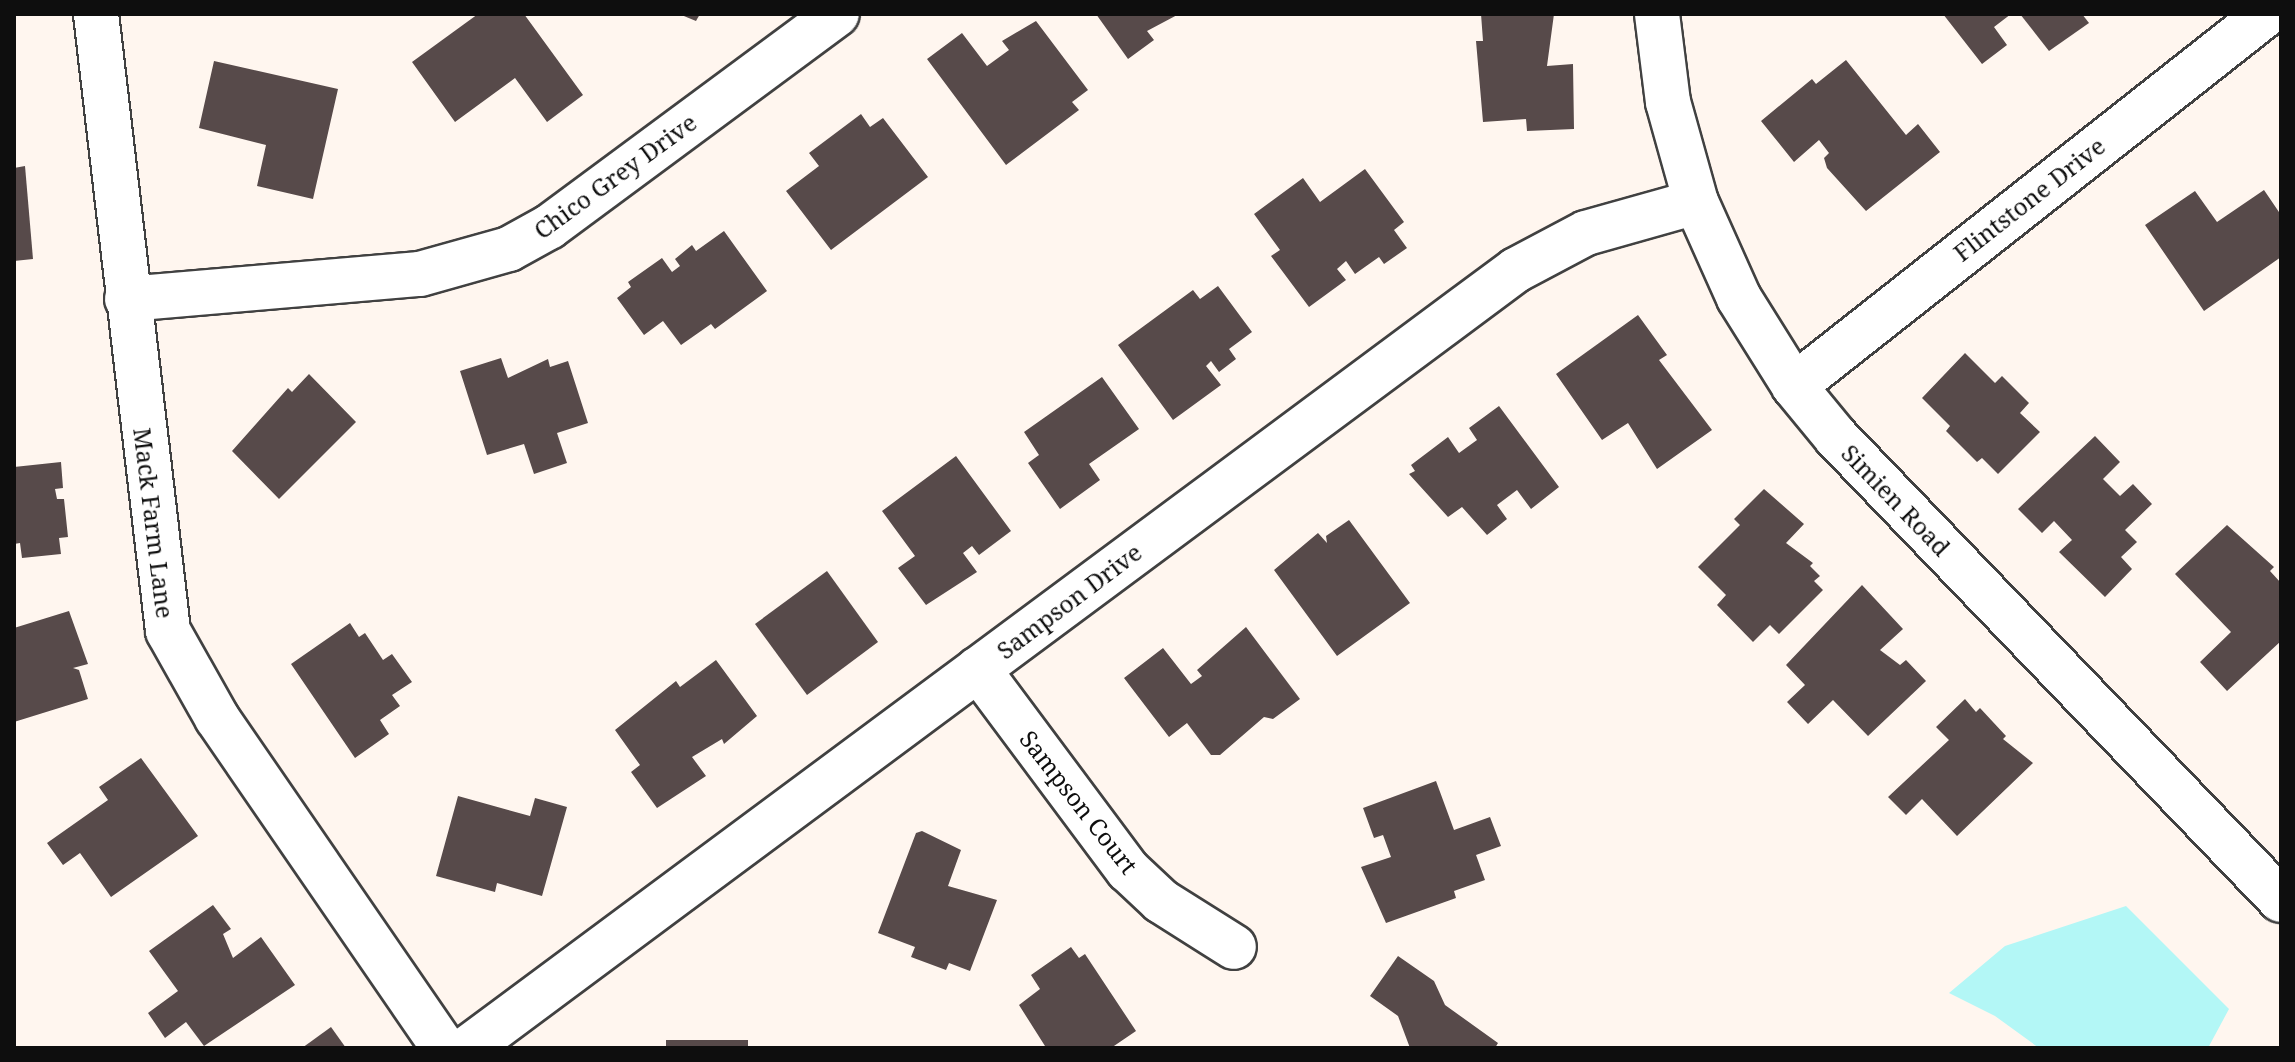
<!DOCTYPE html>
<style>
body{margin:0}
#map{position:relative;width:2295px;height:1062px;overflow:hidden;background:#fff6ef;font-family:"Noto Serif",serif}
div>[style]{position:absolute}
.water>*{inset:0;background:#b3f7f6}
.building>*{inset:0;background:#574a4a}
.roads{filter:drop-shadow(2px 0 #414141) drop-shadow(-2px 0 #414141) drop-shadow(0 2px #414141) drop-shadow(0 -2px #414141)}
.minor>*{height:44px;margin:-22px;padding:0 22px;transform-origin:22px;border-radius:22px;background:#fff}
span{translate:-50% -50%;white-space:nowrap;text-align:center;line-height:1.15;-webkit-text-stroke:8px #fff;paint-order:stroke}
.street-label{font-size:24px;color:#0e0e0e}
.frame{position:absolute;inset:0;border:16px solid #0e0e0e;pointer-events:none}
</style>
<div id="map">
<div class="water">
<div style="clip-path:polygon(2126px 906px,2229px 1009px,2208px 1048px,2039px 1048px,1995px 1016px,1949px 993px,2005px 946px)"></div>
</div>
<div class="building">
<div style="clip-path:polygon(478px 14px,524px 14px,583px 95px,547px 122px,515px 78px,455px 122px,412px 62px)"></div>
<div style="clip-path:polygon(679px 14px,700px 14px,696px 21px)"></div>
<div style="clip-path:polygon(1096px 14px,1179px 14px,1147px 31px,1154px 40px,1128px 59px)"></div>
<div style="clip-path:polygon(1481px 14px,1554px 14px,1547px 66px,1573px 64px,1574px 129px,1527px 131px,1526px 119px,1483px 122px,1476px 41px,1483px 41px)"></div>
<div style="clip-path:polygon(1943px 14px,2011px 14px,1994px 27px,2007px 45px,1982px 64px)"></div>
<div style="clip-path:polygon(2020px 14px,2082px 14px,2089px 23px,2049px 51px)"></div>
<div style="clip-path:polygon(1036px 21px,1088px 90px,1072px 102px,1079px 110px,1006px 165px,927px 59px,962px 33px,987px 66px,1009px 50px,1002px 41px)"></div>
<div style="clip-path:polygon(1846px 60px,1906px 135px,1918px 124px,1940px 152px,1866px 211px,1827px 168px,1824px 158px,1829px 153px,1819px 140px,1794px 162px,1761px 121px,1812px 79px,1816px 84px)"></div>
<div style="clip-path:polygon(214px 61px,338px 89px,313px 199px,257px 186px,266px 145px,199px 128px)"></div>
<div style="clip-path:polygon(861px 114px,870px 127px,883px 118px,928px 177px,831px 250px,786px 191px,819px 166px,809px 153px)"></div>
<div style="clip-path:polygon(25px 166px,33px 259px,14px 261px,14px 168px)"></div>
<div style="clip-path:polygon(1365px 169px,1404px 222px,1394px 230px,1407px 248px,1384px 264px,1379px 257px,1355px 274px,1346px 261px,1337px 269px,1346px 280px,1309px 307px,1271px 256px,1280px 250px,1254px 214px,1303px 178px,1320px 202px)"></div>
<div style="clip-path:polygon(2264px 190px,2281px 215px,2281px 257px,2204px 311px,2145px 225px,2195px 191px,2217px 222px)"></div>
<div style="clip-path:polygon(724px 231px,767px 291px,715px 329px,711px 324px,681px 345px,663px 321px,644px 335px,617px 298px,631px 287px,628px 282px,662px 258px,672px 272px,680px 266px,675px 259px,692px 245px,696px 251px)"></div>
<div style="clip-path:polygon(1218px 286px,1252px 332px,1229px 349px,1236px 359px,1219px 372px,1211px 361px,1206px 366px,1221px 385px,1173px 420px,1118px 345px,1193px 290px,1200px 299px)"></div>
<div style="clip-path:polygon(1638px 315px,1667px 355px,1659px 360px,1712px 430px,1657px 469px,1628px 423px,1602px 440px,1556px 374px)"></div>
<div style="clip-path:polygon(1965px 353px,1995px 383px,2002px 376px,2029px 403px,2020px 413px,2040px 432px,1998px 474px,1982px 458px,1977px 462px,1946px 431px,1950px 426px,1922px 398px)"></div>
<div style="clip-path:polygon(501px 358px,508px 378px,548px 359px,550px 367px,568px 361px,588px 423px,557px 433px,567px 463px,534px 474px,524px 444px,487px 455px,460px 371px)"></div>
<div style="clip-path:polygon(309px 374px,356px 422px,279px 499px,232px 451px,288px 388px,292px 392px)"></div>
<div style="clip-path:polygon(1102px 377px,1139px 429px,1089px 464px,1100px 480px,1060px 509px,1028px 463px,1039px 455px,1024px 432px)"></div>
<div style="clip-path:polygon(1499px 406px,1559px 487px,1531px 509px,1517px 490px,1497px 505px,1507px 519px,1487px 535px,1462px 507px,1448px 517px,1409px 474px,1415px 471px,1411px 465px,1448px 437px,1459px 453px,1477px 440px,1469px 428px)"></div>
<div style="clip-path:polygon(2095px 436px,2120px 462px,2103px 479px,2120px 496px,2133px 484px,2152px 504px,2125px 530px,2137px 542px,2121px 557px,2132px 569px,2105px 597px,2059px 552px,2072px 540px,2054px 521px,2042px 533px,2018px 509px)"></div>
<div style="clip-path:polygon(956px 456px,1011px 531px,979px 555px,972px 546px,963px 553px,977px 572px,926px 605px,898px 568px,915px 556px,882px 511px)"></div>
<div style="clip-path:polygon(61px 462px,63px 488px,55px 489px,57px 499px,64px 499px,68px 537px,59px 538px,61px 554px,22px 558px,20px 543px,14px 544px,14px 467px)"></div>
<div style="clip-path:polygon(1764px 489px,1804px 524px,1786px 543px,1813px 563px,1810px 566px,1820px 576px,1814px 581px,1823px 590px,1779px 634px,1770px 625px,1753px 642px,1717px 605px,1726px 595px,1698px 567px,1740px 525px,1734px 519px)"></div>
<div style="clip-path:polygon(1349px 520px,1410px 603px,1337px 656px,1274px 570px,1318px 533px,1327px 543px,1326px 536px)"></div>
<div style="clip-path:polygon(2227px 525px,2274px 567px,2270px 571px,2281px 583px,2281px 641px,2227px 691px,2200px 662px,2231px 632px,2175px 574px)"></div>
<div style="clip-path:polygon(827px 571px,878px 642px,807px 695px,755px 624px)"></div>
<div style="clip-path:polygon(1862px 585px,1903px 629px,1880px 650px,1900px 665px,1906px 660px,1926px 681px,1868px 736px,1833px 700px,1808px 724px,1787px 702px,1805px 685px,1786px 665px)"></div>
<div style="clip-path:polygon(69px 611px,88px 664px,73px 668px,79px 670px,88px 699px,14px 722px,14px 628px)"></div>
<div style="clip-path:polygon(350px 623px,359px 637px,365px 633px,383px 660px,392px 654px,412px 682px,392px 695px,400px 706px,380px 720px,389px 734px,355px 758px,291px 664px)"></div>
<div style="clip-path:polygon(1246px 627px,1300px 699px,1273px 719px,1264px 717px,1220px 755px,1211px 755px,1187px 723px,1169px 737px,1124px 678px,1163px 648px,1191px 684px,1202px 676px,1197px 670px)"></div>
<div style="clip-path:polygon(716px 660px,757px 716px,724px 744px,722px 739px,692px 757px,706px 776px,657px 808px,631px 772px,640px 765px,615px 730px,676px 681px,680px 687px)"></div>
<div style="clip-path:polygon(1965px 699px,1976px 712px,1980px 708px,2006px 736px,2003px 739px,2033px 763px,1957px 836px,1922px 799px,1906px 815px,1888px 797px,1949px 740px,1936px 727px)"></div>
<div style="clip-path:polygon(141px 758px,198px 836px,111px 897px,80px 853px,63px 865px,47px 843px,108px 800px,99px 787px)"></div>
<div style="clip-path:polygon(1436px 781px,1454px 830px,1490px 817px,1501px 846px,1476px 855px,1485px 880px,1454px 891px,1456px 898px,1386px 923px,1361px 867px,1391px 857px,1383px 835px,1374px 838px,1363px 808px)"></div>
<div style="clip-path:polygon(458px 796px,530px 816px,535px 798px,567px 807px,542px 896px,497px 883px,495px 892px,436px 876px)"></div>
<div style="clip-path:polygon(922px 831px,961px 850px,948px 886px,997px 900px,970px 971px,949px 963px,946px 970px,911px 957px,915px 947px,878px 933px,916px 833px)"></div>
<div style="clip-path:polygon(213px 905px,231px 929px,223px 934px,233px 958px,261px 937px,295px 985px,204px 1046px,186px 1022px,165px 1038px,148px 1013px,178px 991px,149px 951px)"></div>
<div style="clip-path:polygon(1071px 947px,1079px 958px,1085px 954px,1136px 1031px,1111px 1048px,1045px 1046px,1019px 1005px,1040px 989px,1031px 975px)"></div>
<div style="clip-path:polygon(1398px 956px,1434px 981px,1445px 1005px,1498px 1043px,1495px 1048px,1410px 1048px,1398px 1016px,1370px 996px)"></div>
<div style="clip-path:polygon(331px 1027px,346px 1048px,302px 1048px)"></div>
<div style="clip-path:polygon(666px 1040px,748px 1040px,748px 1048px,666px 1048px)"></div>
</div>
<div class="roads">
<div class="minor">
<div style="left:96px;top:14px;width:621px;rotate:83.34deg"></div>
<div style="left:168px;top:631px;width:100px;rotate:60.6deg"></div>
<div style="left:217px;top:718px;width:401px;rotate:55.5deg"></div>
<div style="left:1657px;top:14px;width:89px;rotate:82.9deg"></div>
<div style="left:1668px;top:102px;width:104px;rotate:74.4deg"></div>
<div style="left:1696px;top:202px;width:105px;rotate:65.9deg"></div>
<div style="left:1739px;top:298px;width:104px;rotate:58deg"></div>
<div style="left:1794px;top:386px;width:66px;rotate:50.5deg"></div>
<div style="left:1836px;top:437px;width:642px;rotate:46.14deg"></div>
<div style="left:127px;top:299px;width:294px;rotate:-4.9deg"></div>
<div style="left:420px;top:274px;width:92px;rotate:-15.7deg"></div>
<div style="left:509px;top:249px;width:46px;rotate:-28.8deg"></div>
<div style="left:549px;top:227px;width:358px;rotate:-36.5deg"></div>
<div style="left:1794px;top:386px;width:601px;rotate:-38.24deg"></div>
<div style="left:978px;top:669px;width:251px;rotate:53.3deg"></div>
<div style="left:1128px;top:870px;width:45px;rotate:43.2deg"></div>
<div style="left:1161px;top:901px;width:86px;rotate:32.2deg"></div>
<div style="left:468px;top:1048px;width:1305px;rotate:-36.59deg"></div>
<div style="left:1516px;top:270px;width:79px;rotate:-27.9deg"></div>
<div style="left:1586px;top:233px;width:114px;rotate:-15.7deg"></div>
</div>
</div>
<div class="street-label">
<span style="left:615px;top:176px;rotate:-36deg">Chico Grey Drive</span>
<span style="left:2029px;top:199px;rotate:-38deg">Flintstone Drive</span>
<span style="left:1896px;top:500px;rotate:46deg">Simien Road</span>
<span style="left:154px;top:523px;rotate:83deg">Mack Farm Lane</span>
<span style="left:1069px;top:601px;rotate:-37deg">Sampson Drive</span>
<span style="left:1079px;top:802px;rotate:52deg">Sampson Court</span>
</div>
<div class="frame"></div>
</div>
